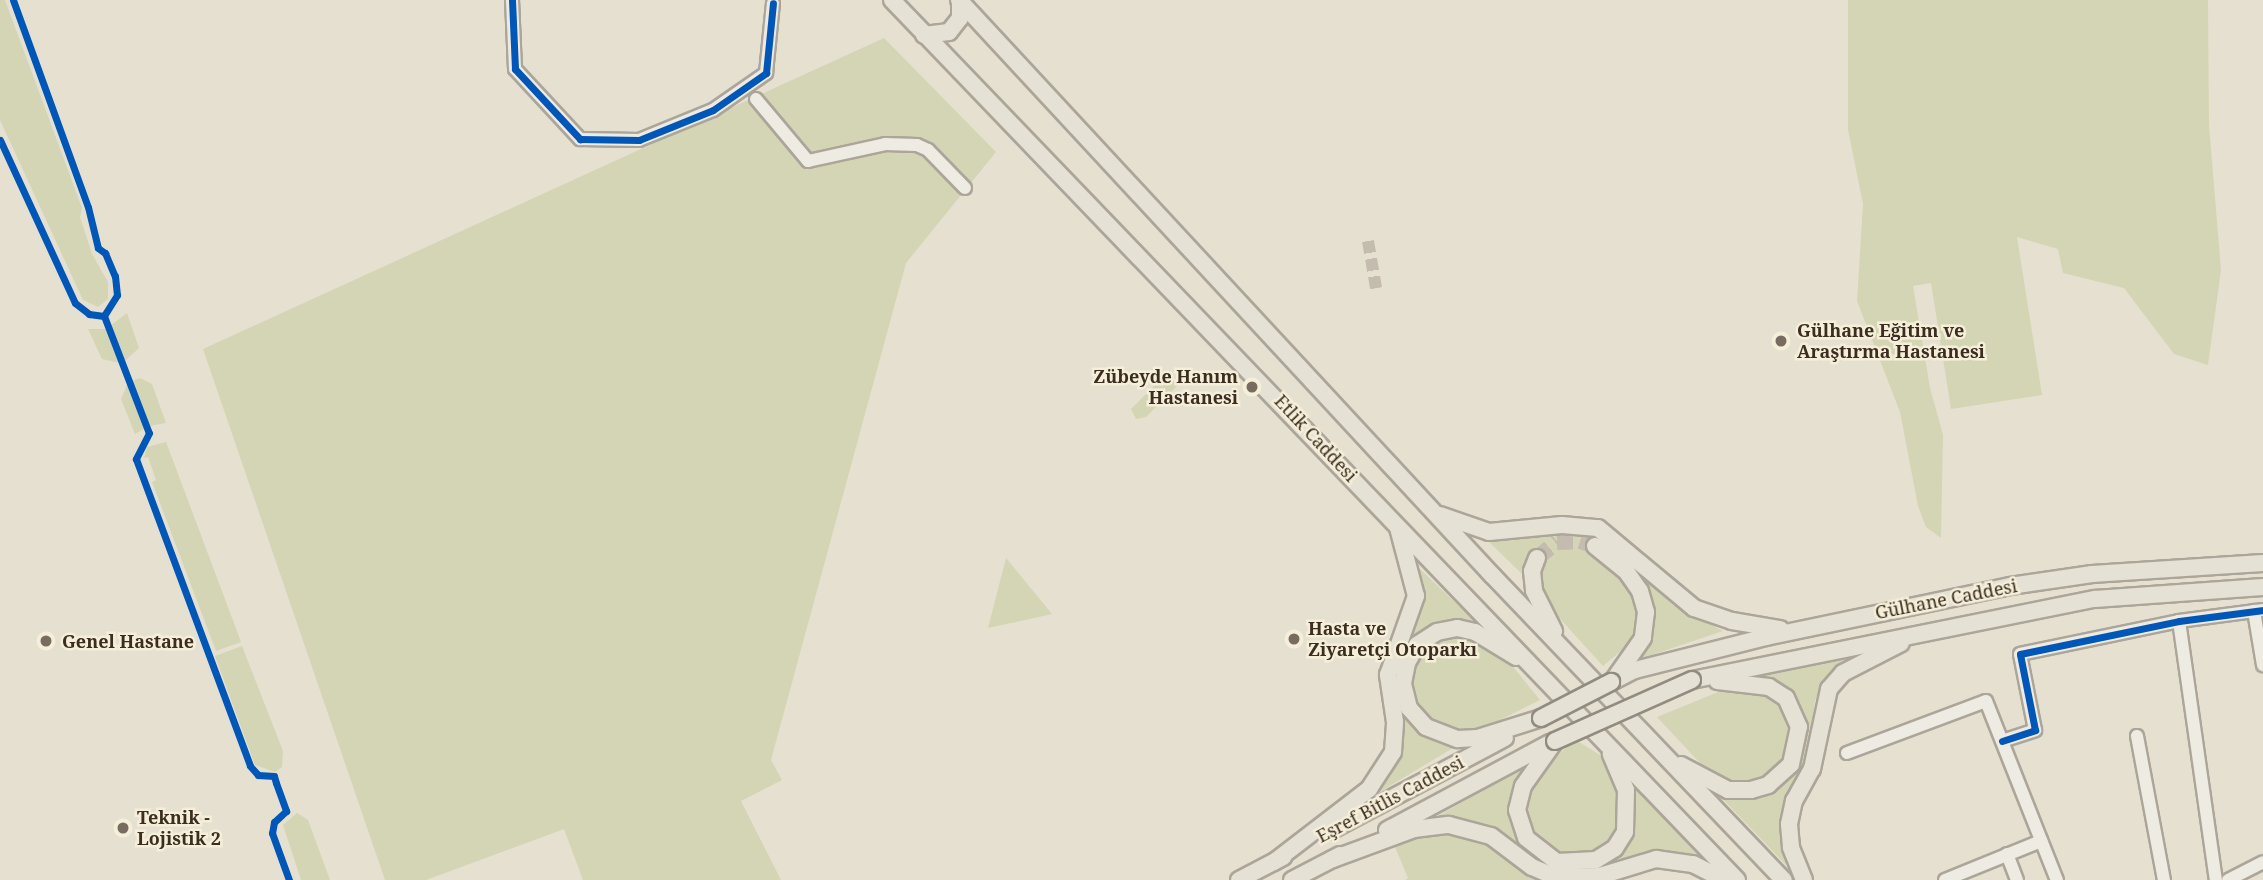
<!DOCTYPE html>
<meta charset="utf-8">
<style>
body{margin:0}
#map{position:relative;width:2263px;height:880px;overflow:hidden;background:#e6e0d1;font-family:"Noto Serif",serif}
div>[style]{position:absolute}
.green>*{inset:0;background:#d4d5b4}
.minor-tunnel>*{height:12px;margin-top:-6px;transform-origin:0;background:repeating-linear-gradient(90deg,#c4bcae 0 12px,transparent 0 18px)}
.major-tunnel>*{height:16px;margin-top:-8px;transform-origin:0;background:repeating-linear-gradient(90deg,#c4bcae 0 16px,transparent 0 24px)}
.roads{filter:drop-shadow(2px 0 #aca599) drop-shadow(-2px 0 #aca599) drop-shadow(0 2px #aca599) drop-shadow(0 -2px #aca599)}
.minor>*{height:12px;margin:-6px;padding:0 6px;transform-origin:6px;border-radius:6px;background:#eeebe3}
.major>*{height:16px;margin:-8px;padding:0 8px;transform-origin:8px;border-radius:8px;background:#e5e1d4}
.bridges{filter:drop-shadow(2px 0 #918b80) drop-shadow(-2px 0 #918b80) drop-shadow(0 2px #918b80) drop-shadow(0 -2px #918b80)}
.major-bridge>*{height:16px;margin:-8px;padding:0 8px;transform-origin:8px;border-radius:8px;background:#e5e1d4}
.cycleway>*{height:7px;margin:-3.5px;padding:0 3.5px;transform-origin:3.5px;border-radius:3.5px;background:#0057b8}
.dots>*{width:19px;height:19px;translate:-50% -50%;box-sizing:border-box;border:4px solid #f5eed9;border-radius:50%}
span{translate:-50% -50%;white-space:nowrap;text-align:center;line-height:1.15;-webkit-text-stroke:5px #f5eed9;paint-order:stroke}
.poi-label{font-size:18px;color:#3b2e21;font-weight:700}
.left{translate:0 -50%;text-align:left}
.right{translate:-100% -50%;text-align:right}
.street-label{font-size:18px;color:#3b2e21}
</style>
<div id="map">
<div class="green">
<div style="clip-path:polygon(0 0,5px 0,82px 208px,80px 217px,92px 254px,108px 282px,108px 299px,98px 307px,83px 300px,0 120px)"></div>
<div style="clip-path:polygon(1848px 0,2208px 0,2209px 125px,2221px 270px,2208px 365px,2174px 354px,2124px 288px,2063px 273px,2058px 249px,2017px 237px,2042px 395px,1951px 409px,1931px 283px,1913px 286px,1930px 388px,1943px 435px,1941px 538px,1926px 527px,1918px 506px,1900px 412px,1857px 301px,1863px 204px,1848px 130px)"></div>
<div style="clip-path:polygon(884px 38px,996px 152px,906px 263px,771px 760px,782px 780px,741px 801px,781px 880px,583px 880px,564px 829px,426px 880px,385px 880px,203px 349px)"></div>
<div style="clip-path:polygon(127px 313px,139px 348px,124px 362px,110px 326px)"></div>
<div style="clip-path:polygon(88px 329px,107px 329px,120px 363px,102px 359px)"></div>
<div style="clip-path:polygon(1166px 374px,1178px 385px,1146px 417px,1136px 419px,1131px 409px)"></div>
<div style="clip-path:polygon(140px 378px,152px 384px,166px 423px,149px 426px,132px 381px)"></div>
<div style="clip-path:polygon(128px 383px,145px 428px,135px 434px,121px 399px)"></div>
<div style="clip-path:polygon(166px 442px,241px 642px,216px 651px,152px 482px,156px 480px,148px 457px,144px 458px,147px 447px)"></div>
<div style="clip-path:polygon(1564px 531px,1583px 531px,1606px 540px,1674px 606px,1723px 631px,1637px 660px,1651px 630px,1647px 592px,1627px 565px,1597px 542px,1593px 552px,1624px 575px,1641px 609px,1635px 639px,1603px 666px,1543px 600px,1537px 578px,1541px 560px,1533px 556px,1522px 574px,1488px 541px,1518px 540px)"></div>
<div style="clip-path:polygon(1006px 558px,1052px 614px,988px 628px)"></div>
<div style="clip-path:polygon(1420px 569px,1480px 626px,1460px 621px,1399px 668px,1426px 735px,1458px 745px,1373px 796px,1391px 775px,1400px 752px,1402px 731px,1394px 681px,1398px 661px,1421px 607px)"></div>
<div style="clip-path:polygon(1457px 635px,1472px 638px,1510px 663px,1540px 700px,1482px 729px,1461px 732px,1428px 720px,1413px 695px,1412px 670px,1427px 647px)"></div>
<div style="clip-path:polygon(242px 646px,283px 751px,282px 767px,275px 772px,255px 765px,215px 656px)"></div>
<div style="clip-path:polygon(1885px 646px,1841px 666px,1815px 700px,1809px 756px,1782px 829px,1786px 865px,1717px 793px,1759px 795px,1776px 788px,1797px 769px,1804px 735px,1798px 705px,1789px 694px,1757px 674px)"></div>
<div style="clip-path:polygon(1723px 690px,1752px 692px,1774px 699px,1784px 714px,1790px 734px,1786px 751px,1775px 769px,1758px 782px,1737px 784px,1712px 776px,1657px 717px)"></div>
<div style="clip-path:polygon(1579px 742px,1600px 755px,1620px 785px,1621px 824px,1600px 852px,1561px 857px,1530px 839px,1523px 799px,1532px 779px,1569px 745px)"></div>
<div style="clip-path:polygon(1530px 763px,1533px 765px,1515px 799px,1543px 859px,1620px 850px,1629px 776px,1708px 862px,1683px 854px,1646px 852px,1596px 869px,1567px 871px,1537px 863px,1492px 830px,1438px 816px)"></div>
<div style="clip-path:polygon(297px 813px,308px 820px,330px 880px,301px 880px,283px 825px)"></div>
<div style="clip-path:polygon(1458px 834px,1488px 843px,1540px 880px,1405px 880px,1408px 878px,1395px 847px,1425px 835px)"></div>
</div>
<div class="minor-tunnel">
<div style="left:1368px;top:241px;width:48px;rotate:80.3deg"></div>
</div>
<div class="major-tunnel">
<div style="left:1537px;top:558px;width:26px;rotate:-39deg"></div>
<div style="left:1557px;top:542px;width:23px;rotate:-2deg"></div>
<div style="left:1580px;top:541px;width:16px;rotate:18deg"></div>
</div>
<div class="roads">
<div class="minor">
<div style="left:512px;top:0;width:69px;rotate:87.5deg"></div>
<div style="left:515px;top:69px;width:96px;rotate:47.1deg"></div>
<div style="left:580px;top:139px;width:59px;rotate:1deg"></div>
<div style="left:639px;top:140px;width:80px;rotate:-22.1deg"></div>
<div style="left:713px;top:110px;width:65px;rotate:-34.9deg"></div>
<div style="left:766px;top:73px;width:70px;rotate:-84.3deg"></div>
<div style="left:756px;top:99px;width:81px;rotate:50deg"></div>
<div style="left:808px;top:161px;width:79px;rotate:-12.4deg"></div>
<div style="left:885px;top:144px;width:32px;rotate:2deg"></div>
<div style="left:917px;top:145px;width:12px;rotate:24deg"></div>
<div style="left:928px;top:150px;width:53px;rotate:45.8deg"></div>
<div style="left:2254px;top:611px;width:55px;rotate:80.5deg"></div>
<div style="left:2179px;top:621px;width:262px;rotate:81.9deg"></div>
<div style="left:2137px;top:736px;width:147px;rotate:79.4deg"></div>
<div style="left:2002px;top:741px;width:35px;rotate:-18deg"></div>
<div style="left:2035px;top:730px;width:77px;rotate:-101.2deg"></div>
<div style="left:2020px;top:654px;width:162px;rotate:-11.7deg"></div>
<div style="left:2179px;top:621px;width:85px;rotate:-7.5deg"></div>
<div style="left:1847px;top:753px;width:148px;rotate:-20.5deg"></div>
<div style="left:1986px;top:701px;width:193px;rotate:68.4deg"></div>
<div style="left:2007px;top:854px;width:28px;rotate:69deg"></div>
<div style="left:1945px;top:880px;width:104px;rotate:-22.1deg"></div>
<div style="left:2228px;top:880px;width:39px;rotate:-27deg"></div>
</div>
<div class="major">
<div style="left:892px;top:0;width:1220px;rotate:46.16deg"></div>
<div style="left:959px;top:0;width:785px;rotate:47.17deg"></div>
<div style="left:1493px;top:576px;width:421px;rotate:46.3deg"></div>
<div style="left:924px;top:35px;width:25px;rotate:-7deg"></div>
<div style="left:949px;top:32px;width:18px;rotate:-52deg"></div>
<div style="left:960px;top:18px;width:17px;rotate:-90deg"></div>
<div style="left:1440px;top:515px;width:52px;rotate:19.1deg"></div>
<div style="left:1489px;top:532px;width:73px;rotate:-5.5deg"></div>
<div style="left:1562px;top:525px;width:36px;rotate:5deg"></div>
<div style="left:1598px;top:528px;width:125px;rotate:39.8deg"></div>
<div style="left:1694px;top:608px;width:40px;rotate:18.9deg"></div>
<div style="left:1732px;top:621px;width:49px;rotate:9.5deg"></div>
<div style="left:1595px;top:546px;width:40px;rotate:39deg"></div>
<div style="left:1626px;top:571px;width:24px;rotate:55deg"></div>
<div style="left:1640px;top:591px;width:22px;rotate:74deg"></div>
<div style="left:1646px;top:612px;width:26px;rotate:97deg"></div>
<div style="left:1643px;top:638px;width:49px;rotate:125deg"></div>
<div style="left:1537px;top:558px;width:14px;rotate:111deg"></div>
<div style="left:1532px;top:571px;width:20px;rotate:84deg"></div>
<div style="left:1534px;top:591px;width:45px;rotate:63.4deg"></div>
<div style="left:1516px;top:657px;width:48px;rotate:-148.6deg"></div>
<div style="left:1475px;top:632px;width:18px;rotate:-167deg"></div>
<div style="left:1457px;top:628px;width:20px;rotate:169deg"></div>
<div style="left:1437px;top:632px;width:24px;rotate:147deg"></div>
<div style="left:1417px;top:645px;width:21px;rotate:119deg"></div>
<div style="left:1407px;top:663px;width:21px;rotate:101deg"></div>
<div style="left:1403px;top:684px;width:25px;rotate:76deg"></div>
<div style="left:1409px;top:708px;width:25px;rotate:48deg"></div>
<div style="left:1426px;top:727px;width:34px;rotate:21deg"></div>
<div style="left:1458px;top:739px;width:20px;rotate:-3deg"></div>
<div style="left:1478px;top:738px;width:66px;rotate:-17.6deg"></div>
<div style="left:1692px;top:680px;width:411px;rotate:-11.4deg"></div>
<div style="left:2095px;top:599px;width:168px;rotate:-4.1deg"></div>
<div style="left:1611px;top:682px;width:27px;rotate:-27deg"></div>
<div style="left:1635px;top:670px;width:135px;rotate:-14.1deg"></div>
<div style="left:1766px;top:637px;width:249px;rotate:-11.8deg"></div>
<div style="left:2010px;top:586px;width:83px;rotate:-8.3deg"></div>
<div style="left:2092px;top:574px;width:171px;rotate:-3.7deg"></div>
<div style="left:1555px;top:741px;width:55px;rotate:125.4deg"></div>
<div style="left:1523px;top:786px;width:25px;rotate:104deg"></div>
<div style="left:1517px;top:810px;width:29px;rotate:72deg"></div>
<div style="left:1526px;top:838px;width:39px;rotate:38deg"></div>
<div style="left:1557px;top:862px;width:39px;rotate:-3deg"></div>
<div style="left:1596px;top:860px;width:22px;rotate:-32deg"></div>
<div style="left:1615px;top:848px;width:19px;rotate:-58deg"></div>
<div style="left:1625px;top:832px;width:42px;rotate:-88.6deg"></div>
<div style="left:1626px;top:790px;width:39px;rotate:-113deg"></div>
<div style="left:1681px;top:765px;width:53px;rotate:28deg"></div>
<div style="left:1728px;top:790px;width:23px"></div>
<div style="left:1751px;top:790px;width:18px;rotate:-16deg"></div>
<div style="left:1768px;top:785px;width:31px;rotate:-42deg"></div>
<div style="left:1791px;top:764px;width:38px;rotate:-78deg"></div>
<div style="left:1799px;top:727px;width:32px;rotate:-114deg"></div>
<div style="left:1786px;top:698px;width:20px;rotate:-147deg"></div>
<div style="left:1769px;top:687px;width:52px;rotate:-173.4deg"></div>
<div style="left:1387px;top:830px;width:185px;rotate:-28.1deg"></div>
<div style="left:1330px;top:831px;width:198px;rotate:-28deg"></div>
<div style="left:1333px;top:859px;width:86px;rotate:-20.3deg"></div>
<div style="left:1414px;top:829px;width:35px;rotate:-7deg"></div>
<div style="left:1449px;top:825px;width:43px;rotate:14.7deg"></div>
<div style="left:1491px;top:836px;width:51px;rotate:37.1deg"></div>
<div style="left:1532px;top:867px;width:25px;rotate:23deg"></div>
<div style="left:1555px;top:877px;width:45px;rotate:-1.3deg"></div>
<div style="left:1600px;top:876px;width:59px;rotate:-16.9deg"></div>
<div style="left:1656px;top:859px;width:37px;rotate:8deg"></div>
<div style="left:1693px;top:864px;width:35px;rotate:27deg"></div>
<div style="left:1274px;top:862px;width:120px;rotate:-37.5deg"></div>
<div style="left:1369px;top:789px;width:44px;rotate:-57deg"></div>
<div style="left:1393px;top:752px;width:30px;rotate:-86deg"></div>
<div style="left:1395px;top:722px;width:48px;rotate:-98.5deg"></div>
<div style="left:1388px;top:675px;width:84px;rotate:-70.5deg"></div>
<div style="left:1416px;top:596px;width:70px;rotate:-104.8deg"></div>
<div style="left:1239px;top:880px;width:50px;rotate:-27.6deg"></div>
<div style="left:1292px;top:880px;width:54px;rotate:-27.5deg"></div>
<div style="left:1804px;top:880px;width:35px;rotate:-112deg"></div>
<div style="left:1791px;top:847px;width:23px;rotate:-95deg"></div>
<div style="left:1789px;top:824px;width:24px;rotate:-78deg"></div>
<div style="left:1794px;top:801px;width:37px;rotate:-61deg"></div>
<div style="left:1812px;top:769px;width:82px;rotate:-78deg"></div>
<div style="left:1829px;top:689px;width:21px;rotate:-49deg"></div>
<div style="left:1843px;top:673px;width:65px;rotate:-27.3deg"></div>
</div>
</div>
<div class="bridges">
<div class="major-bridge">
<div style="left:1541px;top:718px;width:79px;rotate:-27.2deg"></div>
<div style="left:1555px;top:741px;width:150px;rotate:-24deg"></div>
</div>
</div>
<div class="cycleway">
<div style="left:13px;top:0;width:220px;rotate:70.1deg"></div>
<div style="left:88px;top:207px;width:42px;rotate:76.3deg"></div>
<div style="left:98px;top:248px;width:9px;rotate:36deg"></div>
<div style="left:105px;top:253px;width:25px;rotate:67deg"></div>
<div style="left:115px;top:276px;width:19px;rotate:84deg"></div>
<div style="left:117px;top:295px;width:25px;rotate:122deg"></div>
<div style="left:104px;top:316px;width:125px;rotate:69deg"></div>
<div style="left:149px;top:433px;width:29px;rotate:117deg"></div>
<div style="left:136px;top:459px;width:327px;rotate:69.6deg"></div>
<div style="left:250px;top:766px;width:12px;rotate:48deg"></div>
<div style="left:258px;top:775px;width:16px;rotate:4deg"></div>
<div style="left:274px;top:776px;width:7px;rotate:74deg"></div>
<div style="left:276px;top:783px;width:30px;rotate:70deg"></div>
<div style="left:286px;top:811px;width:16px;rotate:137deg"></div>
<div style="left:274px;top:822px;width:11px;rotate:100deg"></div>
<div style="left:272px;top:833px;width:50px;rotate:70.1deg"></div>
<div style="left:512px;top:0;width:69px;rotate:87.5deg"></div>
<div style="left:515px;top:69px;width:96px;rotate:47.1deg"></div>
<div style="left:580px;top:139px;width:59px;rotate:1deg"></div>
<div style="left:639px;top:140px;width:80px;rotate:-22.1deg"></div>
<div style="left:713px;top:110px;width:65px;rotate:-34.9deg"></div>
<div style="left:766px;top:73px;width:70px;rotate:-84.3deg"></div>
<div style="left:0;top:140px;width:179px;rotate:65.3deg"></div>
<div style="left:75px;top:303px;width:18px;rotate:38deg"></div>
<div style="left:89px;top:314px;width:15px;rotate:8deg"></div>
<div style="left:2002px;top:741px;width:35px;rotate:-18deg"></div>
<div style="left:2035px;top:730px;width:77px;rotate:-101.2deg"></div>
<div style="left:2020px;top:654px;width:162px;rotate:-11.7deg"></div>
<div style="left:2179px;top:621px;width:85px;rotate:-7.5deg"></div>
</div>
<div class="dots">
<div style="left:1781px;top:341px;background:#776c5f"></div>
<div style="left:1252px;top:387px;background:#776c5f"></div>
<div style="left:1294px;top:639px;background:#776c5f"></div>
<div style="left:46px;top:641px;background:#776c5f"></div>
<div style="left:123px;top:828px;background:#776c5f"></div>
</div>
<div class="poi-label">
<span class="left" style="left:1797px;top:341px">Gülhane Eğitim ve<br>Araştırma Hastanesi</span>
<span class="right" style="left:1238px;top:387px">Zübeyde Hanım<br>Hastanesi</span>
<span class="left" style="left:1308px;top:639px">Hasta ve<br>Ziyaretçi Otoparkı</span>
<span class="left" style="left:62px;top:641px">Genel Hastane</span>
<span class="left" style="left:137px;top:828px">Teknik -<br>Lojistik 2</span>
</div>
<div class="street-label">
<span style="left:1316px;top:438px;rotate:47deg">Etlik Caddesi</span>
<span style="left:1946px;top:599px;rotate:-11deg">Gülhane Caddesi</span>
<span style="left:1390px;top:799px;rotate:-28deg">Eşref Bitlis Caddesi</span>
</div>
</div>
